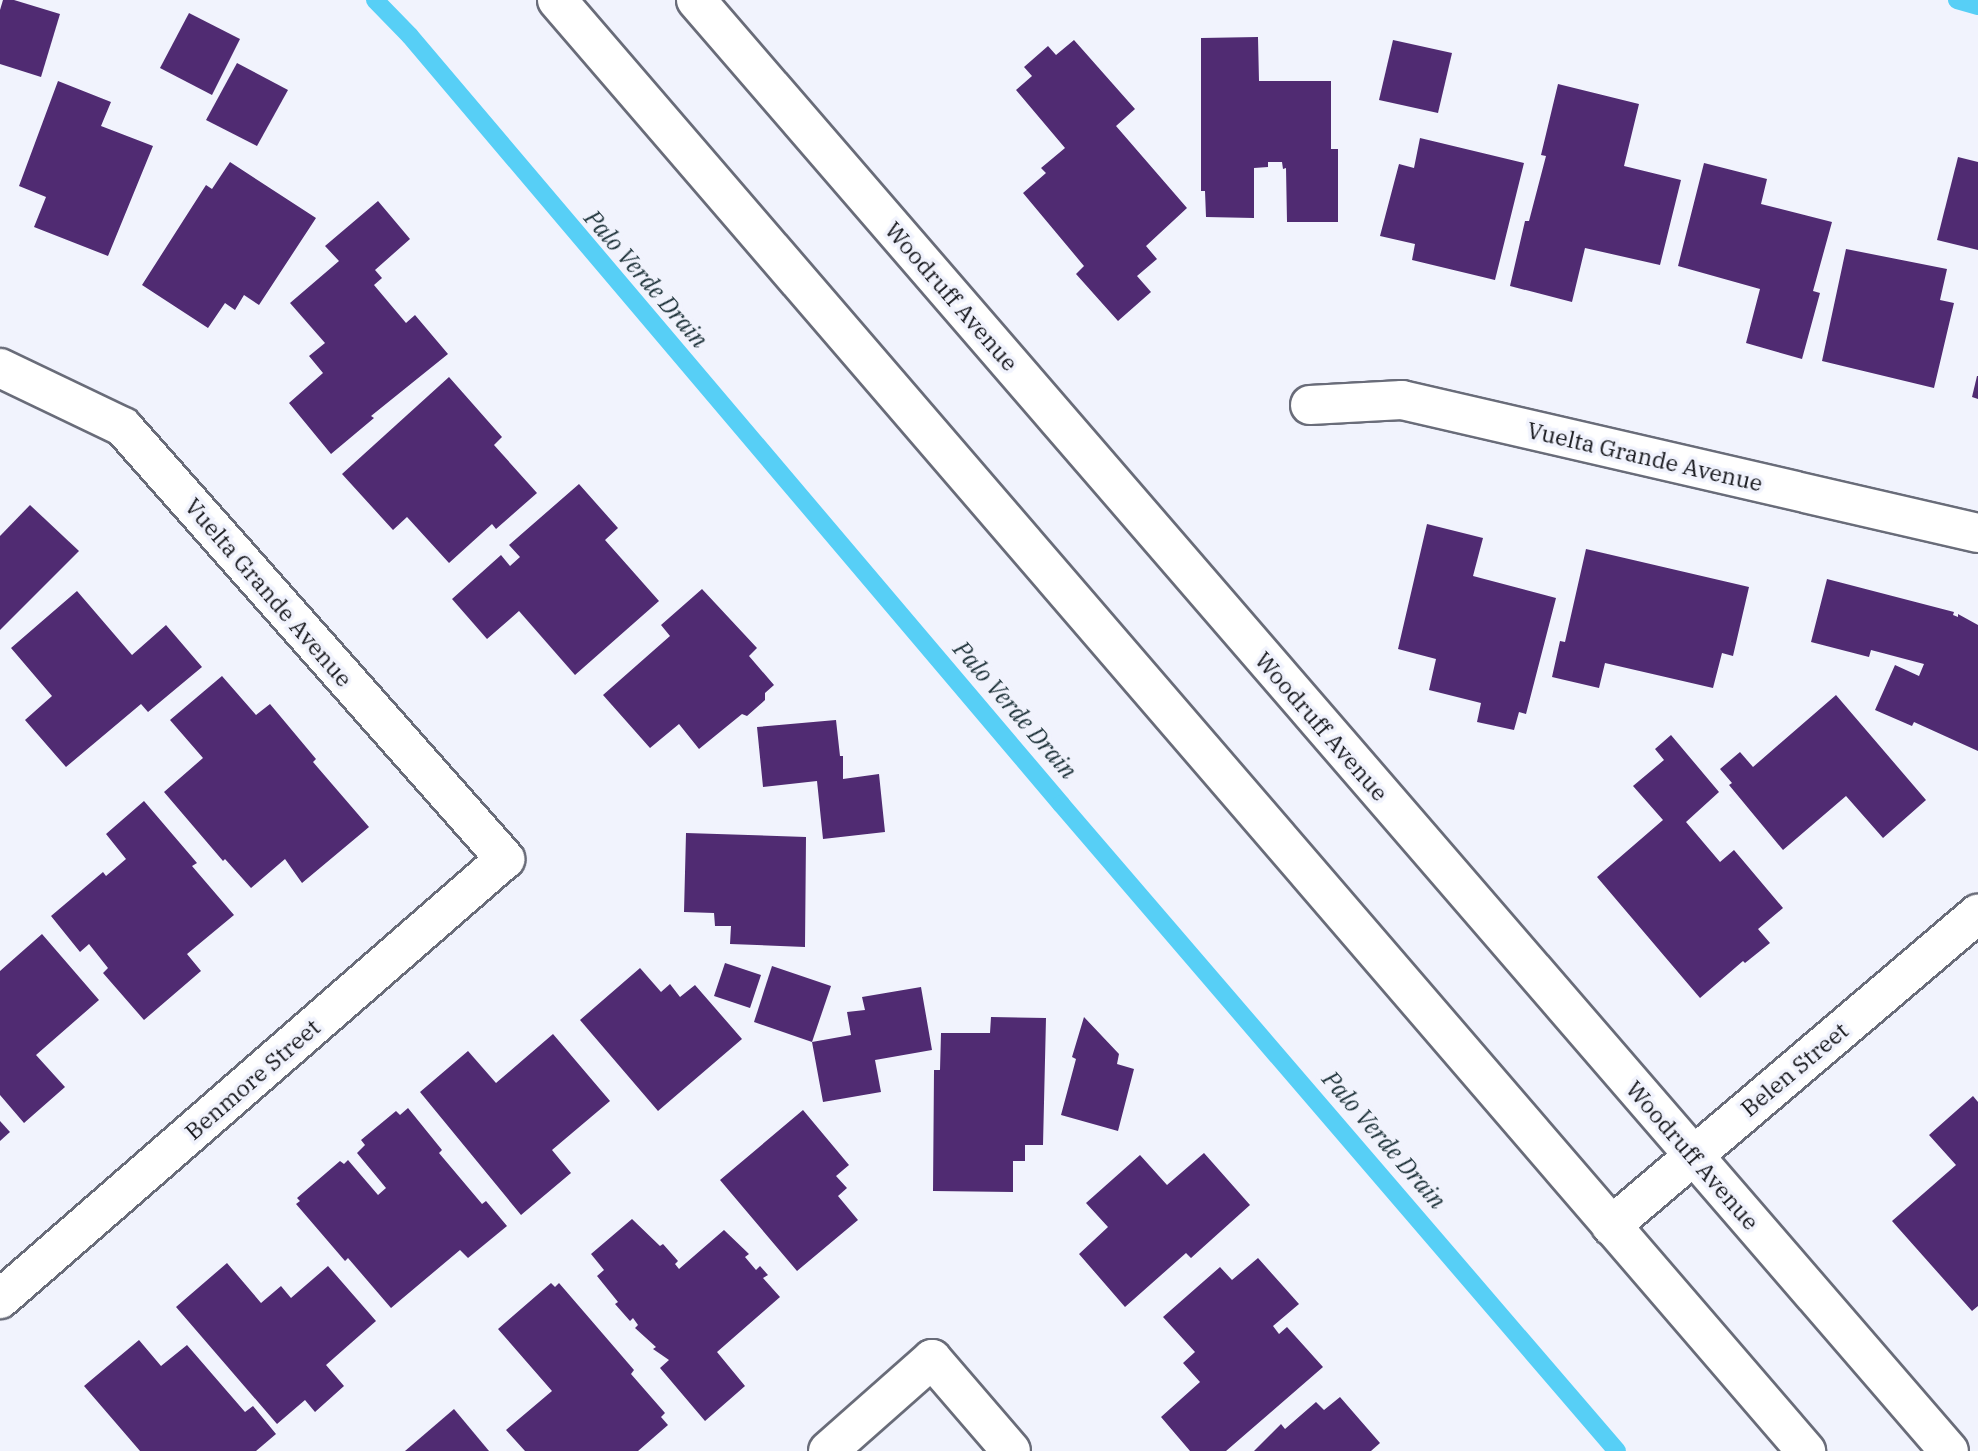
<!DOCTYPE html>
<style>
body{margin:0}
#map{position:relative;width:1978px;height:1451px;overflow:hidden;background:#f1f3fd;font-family:"IBM Plex Serif",serif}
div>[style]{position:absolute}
.stream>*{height:18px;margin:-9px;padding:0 9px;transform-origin:9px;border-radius:9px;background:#57cff6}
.building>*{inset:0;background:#502b72}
.roads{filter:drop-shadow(2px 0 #696c79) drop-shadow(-2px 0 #696c79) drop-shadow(0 2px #696c79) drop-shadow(0 -2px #696c79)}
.minor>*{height:38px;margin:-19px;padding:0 19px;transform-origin:19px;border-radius:19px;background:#fff}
.secondary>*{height:38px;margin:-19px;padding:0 19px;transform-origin:19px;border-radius:19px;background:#fff}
span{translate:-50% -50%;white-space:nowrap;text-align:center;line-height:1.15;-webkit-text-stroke:7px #f1f3fd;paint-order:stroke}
.street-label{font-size:23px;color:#15161b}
.water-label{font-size:24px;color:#1a2f36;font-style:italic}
</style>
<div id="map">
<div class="stream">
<div style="left:375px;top:0;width:50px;rotate:45.8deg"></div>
<div style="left:410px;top:36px;width:1007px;rotate:49.71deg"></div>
<div style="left:1061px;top:804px;width:853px;rotate:49.33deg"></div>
<div style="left:1957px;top:0;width:22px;rotate:16deg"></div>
</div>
<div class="building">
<div style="clip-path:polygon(3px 0,14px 0,60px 14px,41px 77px,0 64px,0 10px)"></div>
<div style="clip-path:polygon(189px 13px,240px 39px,212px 95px,160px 68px)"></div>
<div style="clip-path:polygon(1258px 37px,1259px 81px,1331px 81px,1331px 149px,1338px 149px,1338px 222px,1287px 222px,1286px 168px,1283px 169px,1282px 162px,1268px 162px,1268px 167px,1254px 168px,1254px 218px,1206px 217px,1205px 191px,1201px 191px,1201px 38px)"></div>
<div style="clip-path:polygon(1074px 40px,1135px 109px,1116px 126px,1187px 208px,1146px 246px,1157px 259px,1137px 276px,1151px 292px,1118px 321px,1076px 274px,1084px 266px,1023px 193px,1046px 173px,1041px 168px,1065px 148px,1016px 90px,1032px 76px,1024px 67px,1048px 46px,1056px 55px)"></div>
<div style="clip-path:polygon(1393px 40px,1452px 53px,1438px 113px,1379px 100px)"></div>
<div style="clip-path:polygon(237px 63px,288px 90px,257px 146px,206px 120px)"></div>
<div style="clip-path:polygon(58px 81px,111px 102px,101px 126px,153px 146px,108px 256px,34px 227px,46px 197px,19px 186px)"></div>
<div style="clip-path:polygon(1558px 84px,1639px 104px,1624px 166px,1681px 180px,1660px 265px,1585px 248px,1572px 302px,1510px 286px,1525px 221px,1529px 221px,1546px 156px,1541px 155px)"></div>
<div style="clip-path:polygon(1420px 138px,1524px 163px,1495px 280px,1412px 260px,1415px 244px,1380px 236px,1399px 164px,1414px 168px)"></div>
<div style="clip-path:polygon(1958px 157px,1978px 162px,1978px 250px,1937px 240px)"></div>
<div style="clip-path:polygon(230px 162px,316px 218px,259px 305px,244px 295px,235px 310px,225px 303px,208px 328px,142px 285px,206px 185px,212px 189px)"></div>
<div style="clip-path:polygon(1704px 163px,1767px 179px,1761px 204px,1832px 222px,1813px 291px,1820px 293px,1802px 359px,1746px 343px,1760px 289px,1678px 266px)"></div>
<div style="clip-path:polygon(378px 201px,410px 239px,375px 270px,382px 278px,374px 285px,406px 323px,415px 315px,448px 354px,371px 416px,374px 418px,331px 454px,289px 403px,323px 373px,309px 356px,325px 343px,290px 303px,339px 261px,325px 246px)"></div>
<div style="clip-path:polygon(1846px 249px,1947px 269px,1940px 300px,1954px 303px,1934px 388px,1822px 361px)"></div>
<div style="clip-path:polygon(1977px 376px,1978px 376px,1978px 399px,1972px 397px)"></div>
<div style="clip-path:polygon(449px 377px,502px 437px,494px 445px,537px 493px,496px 529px,492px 524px,449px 563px,407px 517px,393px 530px,342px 474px)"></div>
<div style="clip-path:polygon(579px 484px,618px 528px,605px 540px,659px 601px,575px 675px,519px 611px,487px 639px,452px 599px,501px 555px,510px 566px,520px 557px,509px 545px)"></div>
<div style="clip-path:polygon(30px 505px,79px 551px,0 630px,0 536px)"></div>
<div style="clip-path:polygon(1427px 524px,1483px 538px,1473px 576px,1556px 598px,1526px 714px,1519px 712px,1514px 730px,1477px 722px,1481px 703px,1429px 690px,1436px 659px,1398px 649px)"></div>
<div style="clip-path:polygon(1586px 549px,1749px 587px,1733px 656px,1722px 653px,1713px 688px,1605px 663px,1599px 688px,1552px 677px,1560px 641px,1565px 642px)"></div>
<div style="clip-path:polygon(1827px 579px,1954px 612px,1953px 615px,1958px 617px,1958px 614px,1978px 625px,1978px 751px,1914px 722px,1912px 726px,1875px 710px,1895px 665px,1919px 676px,1924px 664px,1871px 650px,1869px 657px,1811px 642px)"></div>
<div style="clip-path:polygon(702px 589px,757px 648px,749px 656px,774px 685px,765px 693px,765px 700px,747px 716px,742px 714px,699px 749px,679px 724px,650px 748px,603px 695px,670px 636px,661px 625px)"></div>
<div style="clip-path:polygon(77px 591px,132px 655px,166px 625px,202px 667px,148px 712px,141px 704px,66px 767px,25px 720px,52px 696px,11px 648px)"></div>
<div style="clip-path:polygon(222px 676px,256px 715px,270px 704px,316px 759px,313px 762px,369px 827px,302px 883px,285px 859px,251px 888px,225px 859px,223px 861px,164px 792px,203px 758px,170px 720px)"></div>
<div style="clip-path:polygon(1836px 695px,1926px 800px,1883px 838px,1846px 796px,1783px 850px,1729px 785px,1732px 783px,1720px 769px,1740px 752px,1753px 767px)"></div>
<div style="clip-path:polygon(836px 720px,840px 756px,843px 756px,843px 779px,879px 774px,885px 832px,823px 839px,817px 781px,763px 787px,757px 727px)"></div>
<div style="clip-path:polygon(1671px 735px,1719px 792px,1686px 822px,1720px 862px,1734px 850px,1783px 908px,1758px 929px,1770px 943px,1745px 963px,1743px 961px,1700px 998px,1597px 877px,1663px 820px,1633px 786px,1664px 760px,1655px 749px)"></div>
<div style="clip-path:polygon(144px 801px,197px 863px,192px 866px,234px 915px,187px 954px,201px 971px,144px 1020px,103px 973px,108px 968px,89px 944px,80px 952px,51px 916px,103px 872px,106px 876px,126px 859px,106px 834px)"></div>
<div style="clip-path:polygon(686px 833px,806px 837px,805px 947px,730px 944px,731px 926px,715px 926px,714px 913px,684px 912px)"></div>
<div style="clip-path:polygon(42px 934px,99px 1000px,36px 1055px,65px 1087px,24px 1123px,0 1095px,0 971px)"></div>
<div style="clip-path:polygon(725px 963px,761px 975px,750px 1008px,714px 996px)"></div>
<div style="clip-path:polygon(772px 966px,831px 986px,812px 1042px,754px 1022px)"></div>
<div style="clip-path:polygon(640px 968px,661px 992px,670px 984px,680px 997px,695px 985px,742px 1039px,658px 1111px,580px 1020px)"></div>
<div style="clip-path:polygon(921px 987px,932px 1050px,875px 1060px,881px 1092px,823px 1102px,812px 1042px,851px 1035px,847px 1012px,865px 1010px,862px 997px)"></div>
<div style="clip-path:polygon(991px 1017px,1046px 1018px,1043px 1145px,1025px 1145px,1025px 1161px,1013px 1161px,1013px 1192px,933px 1191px,934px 1070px,940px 1070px,941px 1033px,990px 1033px)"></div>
<div style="clip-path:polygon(1084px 1017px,1119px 1054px,1117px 1064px,1134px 1069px,1118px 1131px,1061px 1115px,1076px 1059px,1072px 1057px)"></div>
<div style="clip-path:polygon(553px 1034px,610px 1101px,552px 1150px,571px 1173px,521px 1215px,420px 1092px,468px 1051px,496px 1083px)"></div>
<div style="clip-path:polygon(1973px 1096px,1978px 1102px,1978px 1306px,1972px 1311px,1892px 1221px,1956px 1165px,1929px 1135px)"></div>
<div style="clip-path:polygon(408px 1108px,442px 1150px,439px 1153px,482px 1204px,486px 1201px,507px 1226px,468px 1258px,460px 1250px,391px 1308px,348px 1258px,345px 1261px,296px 1204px,300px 1201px,297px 1198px,340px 1161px,344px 1164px,348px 1160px,378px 1195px,386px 1188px,357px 1153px,365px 1145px,361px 1140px,396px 1111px,400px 1115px)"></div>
<div style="clip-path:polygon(803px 1110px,849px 1165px,836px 1176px,847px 1188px,838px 1196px,858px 1220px,797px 1271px,720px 1180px)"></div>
<div style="clip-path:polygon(0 1121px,10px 1132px,0 1141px)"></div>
<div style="clip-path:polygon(1204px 1153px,1250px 1205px,1191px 1258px,1186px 1253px,1125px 1307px,1079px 1254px,1108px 1227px,1086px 1203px,1140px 1155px,1167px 1185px)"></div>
<div style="clip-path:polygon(632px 1219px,660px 1246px,663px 1244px,678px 1261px,675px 1264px,679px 1269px,724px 1230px,749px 1254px,745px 1257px,756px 1270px,760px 1266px,768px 1275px,763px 1278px,780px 1297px,717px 1352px,745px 1386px,705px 1421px,660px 1368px,669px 1360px,653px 1349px,656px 1347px,635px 1328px,638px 1325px,633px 1318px,630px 1321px,615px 1304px,618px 1302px,597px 1276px,604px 1270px,591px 1254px)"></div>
<div style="clip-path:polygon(1258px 1258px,1299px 1304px,1273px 1326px,1279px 1334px,1287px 1327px,1323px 1367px,1226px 1451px,1190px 1451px,1161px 1417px,1200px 1382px,1183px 1363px,1195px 1352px,1163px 1317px,1220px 1267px,1232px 1280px)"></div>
<div style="clip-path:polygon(227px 1263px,261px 1303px,281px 1286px,291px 1298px,328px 1266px,376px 1321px,326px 1365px,344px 1386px,315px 1412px,305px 1400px,277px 1424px,176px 1307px)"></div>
<div style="clip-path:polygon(551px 1283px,555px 1287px,559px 1283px,634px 1370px,631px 1374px,665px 1413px,661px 1417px,668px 1425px,638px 1451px,525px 1451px,506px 1430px,552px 1391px,498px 1329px)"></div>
<div style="clip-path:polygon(139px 1340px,161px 1366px,187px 1345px,245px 1412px,253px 1406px,276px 1434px,256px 1451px,140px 1451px,84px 1386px)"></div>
<div style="clip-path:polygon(1340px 1397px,1380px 1443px,1371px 1451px,1254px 1451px,1281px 1424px,1285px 1429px,1316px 1402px,1324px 1410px)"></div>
<div style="clip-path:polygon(454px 1409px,489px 1451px,405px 1451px)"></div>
</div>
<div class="roads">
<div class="minor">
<div style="left:0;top:368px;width:136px;rotate:25.6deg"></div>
<div style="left:123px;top:427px;width:577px;rotate:48.51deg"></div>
<div style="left:505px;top:859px;width:670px;rotate:138.93deg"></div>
<div style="left:1310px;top:405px;width:92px;rotate:-3.1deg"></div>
<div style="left:1402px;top:400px;width:591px;rotate:13deg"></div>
<div style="left:1611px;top:1226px;width:482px;rotate:-40.4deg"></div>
<div style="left:828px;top:1451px;width:139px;rotate:-41.5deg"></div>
<div style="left:932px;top:1359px;width:121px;rotate:49.3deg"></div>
</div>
<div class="secondary">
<div style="left:557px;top:0;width:1915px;rotate:49.28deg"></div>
<div style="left:696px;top:0;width:1917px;rotate:49.19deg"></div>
</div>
</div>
<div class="street-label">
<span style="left:952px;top:296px;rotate:49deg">Woodruff Avenue</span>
<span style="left:1645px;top:456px;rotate:13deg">Vuelta Grande Avenue</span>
<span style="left:269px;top:592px;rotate:49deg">Vuelta Grande Avenue</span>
<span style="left:1322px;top:726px;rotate:49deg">Woodruff Avenue</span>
<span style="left:1794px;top:1069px;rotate:-40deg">Belen Street</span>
<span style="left:252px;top:1079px;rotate:-41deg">Benmore Street</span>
<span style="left:1693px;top:1155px;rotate:49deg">Woodruff Avenue</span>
</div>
<div class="water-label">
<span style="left:646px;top:279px;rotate:49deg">Palo Verde Drain</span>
<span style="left:1015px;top:710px;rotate:49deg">Palo Verde Drain</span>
<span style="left:1384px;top:1140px;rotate:49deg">Palo Verde Drain</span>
</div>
</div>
